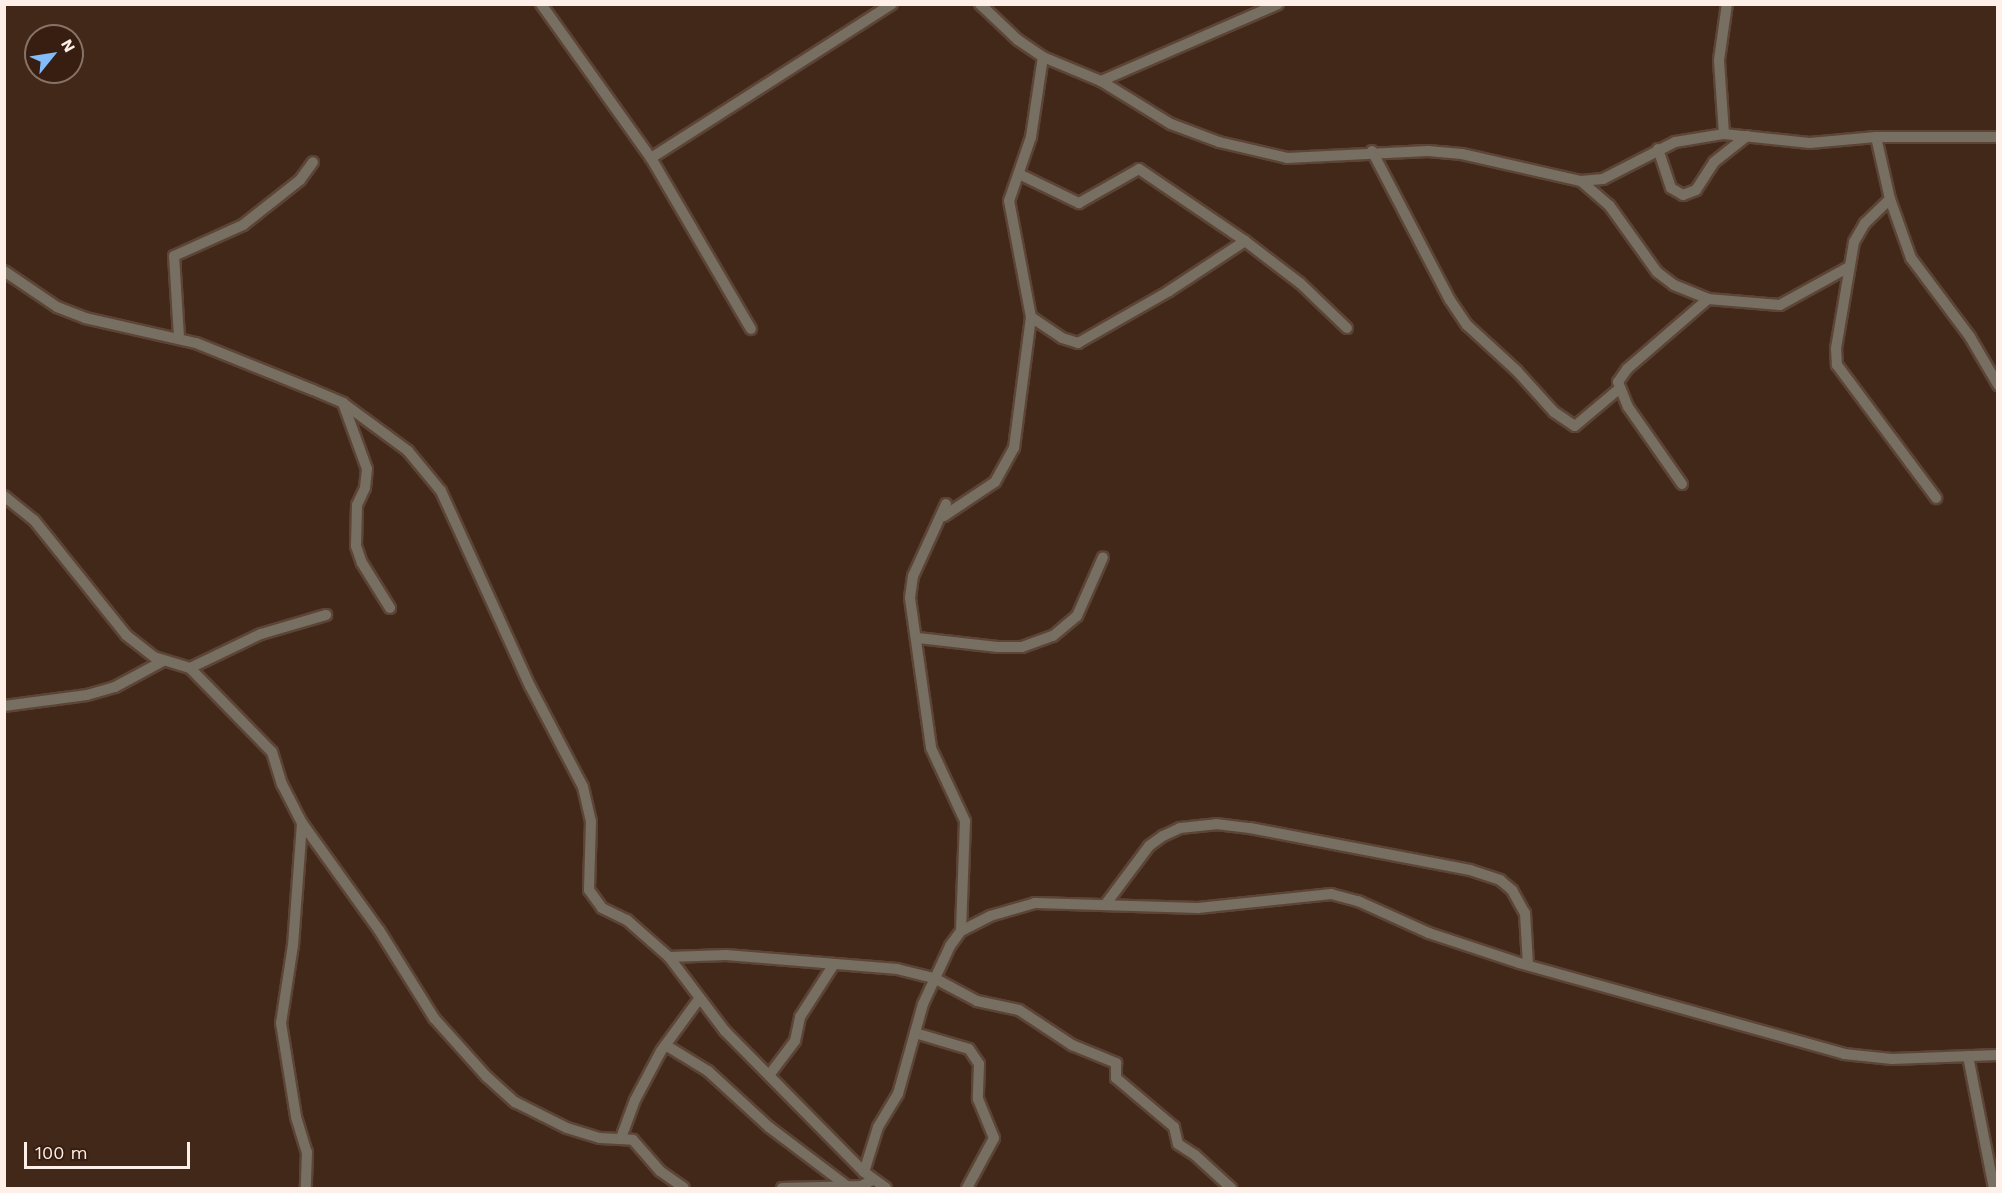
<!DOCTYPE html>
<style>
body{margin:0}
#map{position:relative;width:2002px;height:1193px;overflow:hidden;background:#422819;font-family:"Work Sans",sans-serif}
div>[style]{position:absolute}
.roads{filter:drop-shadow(2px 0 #5c4436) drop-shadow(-2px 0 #5c4436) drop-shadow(0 2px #5c4436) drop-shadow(0 -2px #5c4436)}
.minor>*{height:10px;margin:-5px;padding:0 5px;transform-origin:5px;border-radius:5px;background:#766f62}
span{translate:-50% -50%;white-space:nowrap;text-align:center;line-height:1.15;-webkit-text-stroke:4.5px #371e10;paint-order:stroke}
.frame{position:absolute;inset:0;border:6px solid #fef0e8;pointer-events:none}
.north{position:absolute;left:24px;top:24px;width:60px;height:60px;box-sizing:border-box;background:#371e10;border:2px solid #877266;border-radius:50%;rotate:60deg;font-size:16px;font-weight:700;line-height:24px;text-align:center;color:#fef0e8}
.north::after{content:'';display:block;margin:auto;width:21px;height:27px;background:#82bcfa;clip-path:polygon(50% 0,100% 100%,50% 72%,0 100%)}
.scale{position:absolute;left:24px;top:1142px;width:166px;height:27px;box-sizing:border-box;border:3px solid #fef0e8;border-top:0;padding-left:8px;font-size:18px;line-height:21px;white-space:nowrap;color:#fef0e8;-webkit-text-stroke:4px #371e10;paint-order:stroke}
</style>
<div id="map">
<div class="roads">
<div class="minor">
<div style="left:541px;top:4px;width:189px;rotate:54.5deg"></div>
<div style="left:651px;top:158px;width:198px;rotate:59.7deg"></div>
<div style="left:980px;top:4px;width:52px;rotate:43.5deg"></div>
<div style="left:1018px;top:40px;width:30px;rotate:34deg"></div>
<div style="left:1043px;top:57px;width:63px;rotate:22.5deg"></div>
<div style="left:1101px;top:81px;width:82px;rotate:31.6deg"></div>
<div style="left:1171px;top:124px;width:51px;rotate:20.6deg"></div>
<div style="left:1219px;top:142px;width:70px;rotate:13.2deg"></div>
<div style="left:1287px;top:158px;width:141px;rotate:-2.8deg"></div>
<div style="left:1428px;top:151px;width:34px;rotate:5deg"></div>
<div style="left:1462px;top:154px;width:122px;rotate:12.8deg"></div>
<div style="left:1581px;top:181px;width:22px;rotate:-5deg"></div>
<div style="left:1603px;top:179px;width:81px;rotate:-27.2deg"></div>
<div style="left:1675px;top:142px;width:50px;rotate:-9.3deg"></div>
<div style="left:1724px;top:134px;width:86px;rotate:6deg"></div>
<div style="left:1810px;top:143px;width:66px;rotate:-5.2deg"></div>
<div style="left:1876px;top:137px;width:122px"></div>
<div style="left:1101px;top:81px;width:193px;rotate:-23.5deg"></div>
<div style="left:1724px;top:134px;width:74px;rotate:-93.9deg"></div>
<div style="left:1719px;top:60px;width:57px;rotate:-81.9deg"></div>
<div style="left:1876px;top:137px;width:64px;rotate:77.3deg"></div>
<div style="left:1890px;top:199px;width:63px;rotate:70.4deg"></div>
<div style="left:1911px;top:258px;width:99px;rotate:53.2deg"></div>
<div style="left:1970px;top:337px;width:56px;rotate:59.7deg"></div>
<div style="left:1658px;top:149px;width:41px;rotate:71.6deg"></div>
<div style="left:1671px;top:188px;width:14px;rotate:30deg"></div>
<div style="left:1683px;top:195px;width:14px;rotate:-21deg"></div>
<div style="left:1696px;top:190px;width:33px;rotate:-57deg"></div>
<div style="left:1714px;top:162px;width:42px;rotate:-38.2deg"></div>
<div style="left:1372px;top:151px;width:168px;rotate:62.4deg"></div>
<div style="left:1450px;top:300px;width:30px;rotate:56deg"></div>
<div style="left:1467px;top:325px;width:68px;rotate:42.6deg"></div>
<div style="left:1517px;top:371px;width:55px;rotate:47.9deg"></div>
<div style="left:1554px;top:412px;width:25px;rotate:34deg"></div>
<div style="left:1575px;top:426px;width:57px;rotate:-40.1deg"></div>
<div style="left:651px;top:158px;width:286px;rotate:-32.6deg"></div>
<div style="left:1019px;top:174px;width:67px;rotate:25.8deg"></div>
<div style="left:1079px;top:203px;width:69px;rotate:-29.5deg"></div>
<div style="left:1139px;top:169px;width:128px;rotate:34.2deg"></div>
<div style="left:1245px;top:241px;width:69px;rotate:37.4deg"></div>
<div style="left:1300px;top:283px;width:65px;rotate:43.8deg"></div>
<div style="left:1581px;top:181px;width:37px;rotate:41deg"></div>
<div style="left:1609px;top:205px;width:82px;rotate:54.4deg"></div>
<div style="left:1657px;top:272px;width:21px;rotate:37deg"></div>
<div style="left:1674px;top:285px;width:37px;rotate:22deg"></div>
<div style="left:1708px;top:299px;width:72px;rotate:4.8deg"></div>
<div style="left:1780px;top:305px;width:77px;rotate:-28.9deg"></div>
<div style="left:1890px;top:199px;width:35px;rotate:136deg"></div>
<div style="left:1865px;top:223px;width:22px;rotate:120deg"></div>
<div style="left:1854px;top:242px;width:108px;rotate:99.6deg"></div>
<div style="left:1836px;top:348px;width:17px;rotate:87deg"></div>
<div style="left:1837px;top:365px;width:166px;rotate:53.3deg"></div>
<div style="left:4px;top:271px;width:64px;rotate:34.2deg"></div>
<div style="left:57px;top:307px;width:30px;rotate:21deg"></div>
<div style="left:85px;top:318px;width:114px;rotate:12.7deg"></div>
<div style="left:196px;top:343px;width:126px;rotate:21.9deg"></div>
<div style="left:313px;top:390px;width:33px;rotate:23deg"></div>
<div style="left:343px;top:403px;width:81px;rotate:36.4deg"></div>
<div style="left:408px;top:451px;width:52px;rotate:50.5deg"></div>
<div style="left:441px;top:491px;width:214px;rotate:65.5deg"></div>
<div style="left:530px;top:686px;width:114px;rotate:62.3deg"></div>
<div style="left:583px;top:787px;width:35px;rotate:77deg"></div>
<div style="left:591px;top:821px;width:69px;rotate:91.7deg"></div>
<div style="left:589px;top:890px;width:22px;rotate:54deg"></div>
<div style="left:602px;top:908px;width:28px;rotate:26deg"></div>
<div style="left:627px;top:920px;width:56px;rotate:41.4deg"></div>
<div style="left:669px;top:957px;width:93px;rotate:52.9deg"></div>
<div style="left:725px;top:1031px;width:198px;rotate:45.4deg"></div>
<div style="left:864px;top:1172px;width:27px;rotate:36deg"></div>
<div style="left:1031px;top:317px;width:37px;rotate:34deg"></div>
<div style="left:1062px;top:338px;width:17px;rotate:17deg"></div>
<div style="left:1078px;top:343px;width:105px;rotate:-29.7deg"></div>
<div style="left:1169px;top:291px;width:91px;rotate:-33.3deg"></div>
<div style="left:179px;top:337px;width:81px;rotate:-93.5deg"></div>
<div style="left:174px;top:256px;width:76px;rotate:-24.2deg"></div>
<div style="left:243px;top:225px;width:73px;rotate:-38.3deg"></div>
<div style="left:300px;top:180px;width:22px;rotate:-54deg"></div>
<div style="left:343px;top:403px;width:70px;rotate:70deg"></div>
<div style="left:367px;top:469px;width:19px;rotate:96deg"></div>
<div style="left:365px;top:488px;width:19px;rotate:115deg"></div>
<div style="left:357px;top:505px;width:41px;rotate:91.4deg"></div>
<div style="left:356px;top:546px;width:18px;rotate:71deg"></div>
<div style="left:362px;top:563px;width:53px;rotate:58.1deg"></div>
<div style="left:1682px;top:484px;width:94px;rotate:-125deg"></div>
<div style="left:1628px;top:407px;width:27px;rotate:-112deg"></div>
<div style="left:1618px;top:382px;width:16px;rotate:-55deg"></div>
<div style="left:1627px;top:369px;width:107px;rotate:-40.8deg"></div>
<div style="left:4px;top:496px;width:38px;rotate:39deg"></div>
<div style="left:34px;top:520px;width:147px;rotate:51.3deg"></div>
<div style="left:126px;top:635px;width:36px;rotate:38deg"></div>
<div style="left:154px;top:657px;width:38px;rotate:17deg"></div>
<div style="left:190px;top:668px;width:117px;rotate:45.7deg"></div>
<div style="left:272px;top:752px;width:34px;rotate:73deg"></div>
<div style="left:282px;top:784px;width:44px;rotate:62.9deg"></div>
<div style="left:302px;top:823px;width:132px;rotate:54.3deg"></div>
<div style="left:379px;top:930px;width:104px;rotate:58deg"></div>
<div style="left:434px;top:1018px;width:79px;rotate:48.1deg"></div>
<div style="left:487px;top:1077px;width:38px;rotate:42deg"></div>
<div style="left:515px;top:1102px;width:58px;rotate:26.6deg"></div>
<div style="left:567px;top:1128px;width:34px;rotate:17deg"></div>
<div style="left:600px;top:1138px;width:33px;rotate:3deg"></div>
<div style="left:633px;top:1140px;width:41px;rotate:48.9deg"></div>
<div style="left:660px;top:1171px;width:29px;rotate:35deg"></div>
<div style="left:946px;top:504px;width:79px;rotate:114.6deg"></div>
<div style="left:913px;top:576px;width:22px;rotate:98deg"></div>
<div style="left:910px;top:598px;width:151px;rotate:82deg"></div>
<div style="left:931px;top:748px;width:81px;rotate:65deg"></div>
<div style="left:965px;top:821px;width:110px;rotate:92.1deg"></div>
<div style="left:944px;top:516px;width:61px;rotate:-33.7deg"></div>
<div style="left:995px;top:482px;width:39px;rotate:-61deg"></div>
<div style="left:1014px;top:448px;width:132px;rotate:-82.6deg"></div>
<div style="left:1031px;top:317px;width:118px;rotate:-100.7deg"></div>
<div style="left:1009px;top:201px;width:68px;rotate:-71deg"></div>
<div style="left:1031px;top:137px;width:81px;rotate:-81.5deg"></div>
<div style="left:918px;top:638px;width:80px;rotate:6.5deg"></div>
<div style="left:997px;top:647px;width:25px"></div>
<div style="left:1022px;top:647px;width:33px;rotate:-20deg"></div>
<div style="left:1053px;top:636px;width:31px;rotate:-40deg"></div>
<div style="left:1077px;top:616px;width:64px;rotate:-66.2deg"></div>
<div style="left:190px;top:668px;width:79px;rotate:-25.6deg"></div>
<div style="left:261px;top:634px;width:68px;rotate:-16.3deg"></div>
<div style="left:4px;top:706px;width:84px;rotate:-7.5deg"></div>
<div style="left:87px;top:695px;width:29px;rotate:-16deg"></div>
<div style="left:115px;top:687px;width:55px;rotate:-28.4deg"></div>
<div style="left:302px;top:823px;width:122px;rotate:94.2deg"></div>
<div style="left:293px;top:945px;width:79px;rotate:98.7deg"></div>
<div style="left:281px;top:1023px;width:95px;rotate:80.9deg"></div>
<div style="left:296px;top:1117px;width:37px;rotate:73deg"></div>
<div style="left:307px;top:1152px;width:36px;rotate:92deg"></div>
<div style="left:1105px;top:905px;width:74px;rotate:-53.3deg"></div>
<div style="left:1149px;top:846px;width:17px;rotate:-36deg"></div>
<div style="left:1163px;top:836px;width:19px;rotate:-25deg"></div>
<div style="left:1180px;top:828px;width:36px;rotate:-6deg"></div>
<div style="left:1216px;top:824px;width:34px;rotate:7deg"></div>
<div style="left:1250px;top:828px;width:224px;rotate:10.8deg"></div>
<div style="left:1470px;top:870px;width:32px;rotate:18deg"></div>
<div style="left:1500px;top:880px;width:16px;rotate:40deg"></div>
<div style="left:1512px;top:890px;width:26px;rotate:61deg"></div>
<div style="left:1525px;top:913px;width:52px;rotate:86.7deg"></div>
<div style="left:669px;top:957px;width:57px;rotate:-2deg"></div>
<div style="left:726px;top:955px;width:172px;rotate:4.7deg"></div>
<div style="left:897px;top:969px;width:38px;rotate:14deg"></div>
<div style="left:934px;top:978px;width:49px;rotate:28.1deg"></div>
<div style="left:977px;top:1001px;width:43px;rotate:12.1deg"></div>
<div style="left:1019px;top:1010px;width:64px;rotate:33.4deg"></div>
<div style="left:1072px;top:1045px;width:48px;rotate:22.2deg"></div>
<div style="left:1116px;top:1063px;width:15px;rotate:90deg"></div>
<div style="left:1116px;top:1078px;width:76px;rotate:40.2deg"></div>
<div style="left:1174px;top:1127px;width:17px;rotate:77deg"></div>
<div style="left:1178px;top:1144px;width:20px;rotate:33deg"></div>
<div style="left:1195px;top:1155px;width:49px;rotate:42.5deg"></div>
<div style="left:915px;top:1033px;width:56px;rotate:16.5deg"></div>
<div style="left:969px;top:1049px;width:18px;rotate:56deg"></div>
<div style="left:979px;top:1064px;width:35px;rotate:92deg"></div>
<div style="left:978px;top:1099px;width:42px;rotate:67.7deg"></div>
<div style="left:994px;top:1138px;width:57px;rotate:118.4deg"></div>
<div style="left:667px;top:1046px;width:48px;rotate:31.4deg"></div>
<div style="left:708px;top:1071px;width:83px;rotate:42.6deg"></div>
<div style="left:769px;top:1127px;width:98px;rotate:37.1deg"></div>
<div style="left:1968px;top:1056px;width:135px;rotate:78.9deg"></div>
<div style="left:770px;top:1074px;width:41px;rotate:-52.9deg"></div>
<div style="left:795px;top:1041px;width:25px;rotate:-78deg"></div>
<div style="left:800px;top:1017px;width:63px;rotate:-57.3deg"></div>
<div style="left:621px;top:1138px;width:40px;rotate:-69.8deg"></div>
<div style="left:635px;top:1100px;width:55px;rotate:-62deg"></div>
<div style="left:661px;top:1051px;width:64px;rotate:-53.8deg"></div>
<div style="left:864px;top:1172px;width:47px;rotate:-72.7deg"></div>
<div style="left:878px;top:1127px;width:39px;rotate:-59deg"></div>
<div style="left:898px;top:1094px;width:93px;rotate:-74.5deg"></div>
<div style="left:923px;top:1004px;width:64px;rotate:-65deg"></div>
<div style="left:950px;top:946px;width:19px;rotate:-54deg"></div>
<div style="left:961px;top:931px;width:33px;rotate:-27deg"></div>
<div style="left:990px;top:916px;width:47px;rotate:-16.1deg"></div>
<div style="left:1035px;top:903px;width:163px;rotate:1.8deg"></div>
<div style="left:1198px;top:908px;width:134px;rotate:-6deg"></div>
<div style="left:1331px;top:894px;width:28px;rotate:15deg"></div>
<div style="left:1358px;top:901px;width:78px;rotate:24.3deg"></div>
<div style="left:1429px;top:933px;width:95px;rotate:18.4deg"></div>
<div style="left:1519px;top:963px;width:337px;rotate:15.6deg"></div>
<div style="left:1844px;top:1054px;width:48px;rotate:5.9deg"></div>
<div style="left:1892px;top:1059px;width:106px;rotate:-2.2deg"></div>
<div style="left:782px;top:1188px;width:79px;rotate:-1.5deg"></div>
<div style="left:861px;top:1186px;width:13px;rotate:-27deg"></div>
</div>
</div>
<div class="frame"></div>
<div class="north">N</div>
<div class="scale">100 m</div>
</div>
